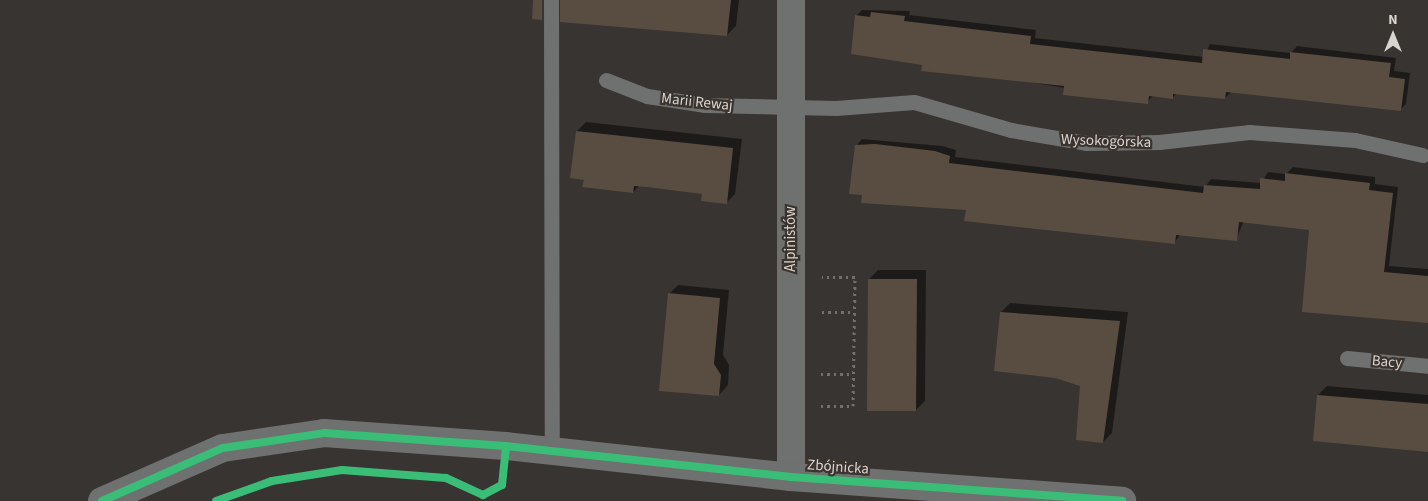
<!DOCTYPE html>
<meta charset="utf-8">
<style>
body{margin:0}
#map{position:relative;width:1428px;height:501px;overflow:hidden;background:#383431;font-family:"Source Sans 3",sans-serif}
div>[style]{position:absolute}
.shadow>*{inset:0;background:#0007}
.building>*{inset:0;background:#594d41}
.path>*{height:3px;margin-top:-1.5px;transform-origin:0;background:repeating-linear-gradient(90deg,#70706f 0 2.5px,transparent 0 6.5px)}
.lane>*{height:15px;margin:-7.5px;padding:0 7.5px;transform-origin:7.5px;border-radius:7.5px;background:#6f7070}
.street>*{height:28px;margin:-14px;padding:0 14px;transform-origin:14px;border-radius:14px;background:#6f7070}
.cycleway>*{height:8px;margin:-4px;padding:0 4px;transform-origin:4px;border-radius:4px;background:#3abd76}
span{translate:-50% -50%;white-space:nowrap;text-align:center;line-height:1.15;-webkit-text-stroke:4.5px #3b342e;paint-order:stroke}
.street-label{font-size:15px;color:#d8d4d0}
.north{position:absolute;left:1368px;top:10px;width:50px;height:50px;-webkit-text-stroke:4px #3b342e;paint-order:stroke;rotate:0deg;font-size:14px;font-weight:700;line-height:20px;text-align:center;color:#d8d4d0}
.north::after{content:'';display:block;margin:auto;width:18px;height:22px;background:#d8d4d0;clip-path:polygon(50% 0,100% 100%,50% 72%,0 100%)}
</style>
<div id="map">
<div class="shadow">
<div style="clip-path:polygon(567px 0,739px 0,736px 26px,727px 35px)"></div>
<div style="clip-path:polygon(862px 10px,910px 11px,909px 15px,1036px 30px,1035px 38px,1204px 57px,1210px 44px,1291px 53px,1297px 46px,1396px 58px,1394px 71px,1410px 73px,1406px 104px,1400px 110px,1231px 92px,1225px 98px,1177px 93px,1172px 98px,1153px 96px,1147px 102px,923px 64px,856px 16px)"></div>
<div style="clip-path:polygon(586px 122px,742px 139px,735px 194px,726px 203px,703px 193px,640px 185px,633px 192px,585px 179px,577px 131px)"></div>
<div style="clip-path:polygon(862px 139px,942px 146px,956px 150px,955px 157px,1205px 187px,1211px 179px,1261px 183px,1268px 172px,1286px 174px,1293px 167px,1375px 177px,1375px 184px,1398px 187px,1389px 266px,1428px 269px,1428px 322px,1310px 229px,1244px 221px,1236px 239px,1181px 234px,1174px 243px,864px 194px,856px 146px)"></div>
<div style="clip-path:polygon(878px 270px,926px 270px,925px 401px,916px 410px,869px 279px)"></div>
<div style="clip-path:polygon(678px 285px,729px 290px,723px 355px,729px 365px,728px 385px,719px 395px,669px 294px)"></div>
<div style="clip-path:polygon(1010px 303px,1128px 312px,1112px 433px,1103px 442px,1081px 385px,1001px 312px)"></div>
<div style="clip-path:polygon(1327px 386px,1428px 395px,1428px 451px,1318px 395px)"></div>
</div>
<div class="building">
<div style="clip-path:polygon(533px 0,542px 0,542px 20px,532px 19px)"></div>
<div style="clip-path:polygon(560px 0,731px 0,727px 36px,560px 22px)"></div>
<div style="clip-path:polygon(871px 12px,905px 16px,904px 21px,1031px 36px,1030px 44px,1202px 63px,1203px 49px,1290px 59px,1290px 52px,1391px 63px,1389px 77px,1405px 79px,1401px 111px,1226px 92px,1225px 99px,1173px 94px,1173px 99px,1149px 96px,1148px 104px,1063px 95px,1064px 86px,921px 71px,922px 65px,851px 54px,855px 15px,870px 17px)"></div>
<div style="clip-path:polygon(576px 131px,733px 148px,727px 204px,701px 201px,702px 194px,647px 187px,634px 186px,633px 193px,582px 187px,584px 180px,570px 178px)"></div>
<div style="clip-path:polygon(875px 144px,935px 151px,950px 156px,949px 163px,1203px 193px,1204px 185px,1260px 189px,1260px 178px,1285px 181px,1285px 173px,1370px 183px,1369px 190px,1393px 193px,1384px 272px,1428px 276px,1428px 323px,1302px 312px,1309px 230px,1239px 222px,1237px 241px,1176px 235px,1175px 244px,964px 221px,966px 210px,861px 203px,862px 195px,849px 194px,855px 145px)"></div>
<div style="clip-path:polygon(868px 279px,917px 279px,916px 411px,867px 411px)"></div>
<div style="clip-path:polygon(668px 293px,720px 298px,714px 364px,721px 375px,719px 396px,659px 391px)"></div>
<div style="clip-path:polygon(1000px 312px,1120px 321px,1103px 443px,1076px 440px,1080px 386px,1055px 378px,994px 371px)"></div>
<div style="clip-path:polygon(1317px 395px,1428px 404px,1428px 452px,1313px 441px)"></div>
</div>
<div class="path">
<div style="left:822px;top:312px;width:32px"></div>
<div style="left:821px;top:374px;width:32px"></div>
<div style="left:821px;top:406px;width:32px"></div>
<div style="left:853px;top:406px;width:129px;rotate:-89.1deg"></div>
<div style="left:855px;top:277px;width:33px;rotate:180deg"></div>
</div>
<div class="lane">
<div style="left:551px;top:0;width:450px;rotate:89.9deg"></div>
<div style="left:606px;top:80px;width:44px;rotate:21.3deg"></div>
<div style="left:647px;top:96px;width:59px;rotate:8.8deg"></div>
<div style="left:705px;top:105px;width:131px;rotate:1.3deg"></div>
<div style="left:836px;top:108px;width:78px;rotate:-4.4deg"></div>
<div style="left:914px;top:102px;width:101px;rotate:16.1deg"></div>
<div style="left:1011px;top:130px;width:76px;rotate:9.8deg"></div>
<div style="left:1086px;top:143px;width:73px;rotate:-0.8deg"></div>
<div style="left:1159px;top:142px;width:91px;rotate:-6.3deg"></div>
<div style="left:1249px;top:132px;width:106px;rotate:4.3deg"></div>
<div style="left:1355px;top:140px;width:69px;rotate:12.6deg"></div>
<div style="left:1347px;top:358px;width:81px;rotate:5.6deg"></div>
</div>
<div class="street">
<div style="left:791px;top:0;width:477px;rotate:90deg"></div>
<div style="left:102px;top:501px;width:132px;rotate:-23.7deg"></div>
<div style="left:223px;top:448px;width:102px;rotate:-8.4deg"></div>
<div style="left:324px;top:433px;width:182px;rotate:4.1deg"></div>
<div style="left:506px;top:446px;width:287px;rotate:6.2deg"></div>
<div style="left:791px;top:477px;width:332px;rotate:4.1deg"></div>
</div>
<div class="cycleway">
<div style="left:102px;top:501px;width:132px;rotate:-23.7deg"></div>
<div style="left:223px;top:448px;width:102px;rotate:-8.4deg"></div>
<div style="left:324px;top:433px;width:182px;rotate:4.1deg"></div>
<div style="left:506px;top:446px;width:287px;rotate:6.2deg"></div>
<div style="left:791px;top:477px;width:332px;rotate:4.1deg"></div>
<div style="left:216px;top:501px;width:59px;rotate:-19.7deg"></div>
<div style="left:272px;top:481px;width:71px;rotate:-8.9deg"></div>
<div style="left:342px;top:470px;width:104px;rotate:4.4deg"></div>
<div style="left:446px;top:478px;width:41px;rotate:24.7deg"></div>
<div style="left:483px;top:495px;width:21px;rotate:-28deg"></div>
<div style="left:502px;top:485px;width:39px;rotate:-84deg"></div>
</div>
<div class="street-label">
<span style="left:697px;top:102px;rotate:6deg">Marii Rewaj</span>
<span style="left:1106px;top:141px;rotate:2deg">Wysokogórska</span>
<span style="left:791px;top:239px;rotate:-90deg">Alpinistów</span>
<span style="left:1387px;top:362px;rotate:5deg">Bacy</span>
<span style="left:838px;top:467px;rotate:4deg">Zbójnicka</span>
</div>
<div class="north">N</div>
</div>
